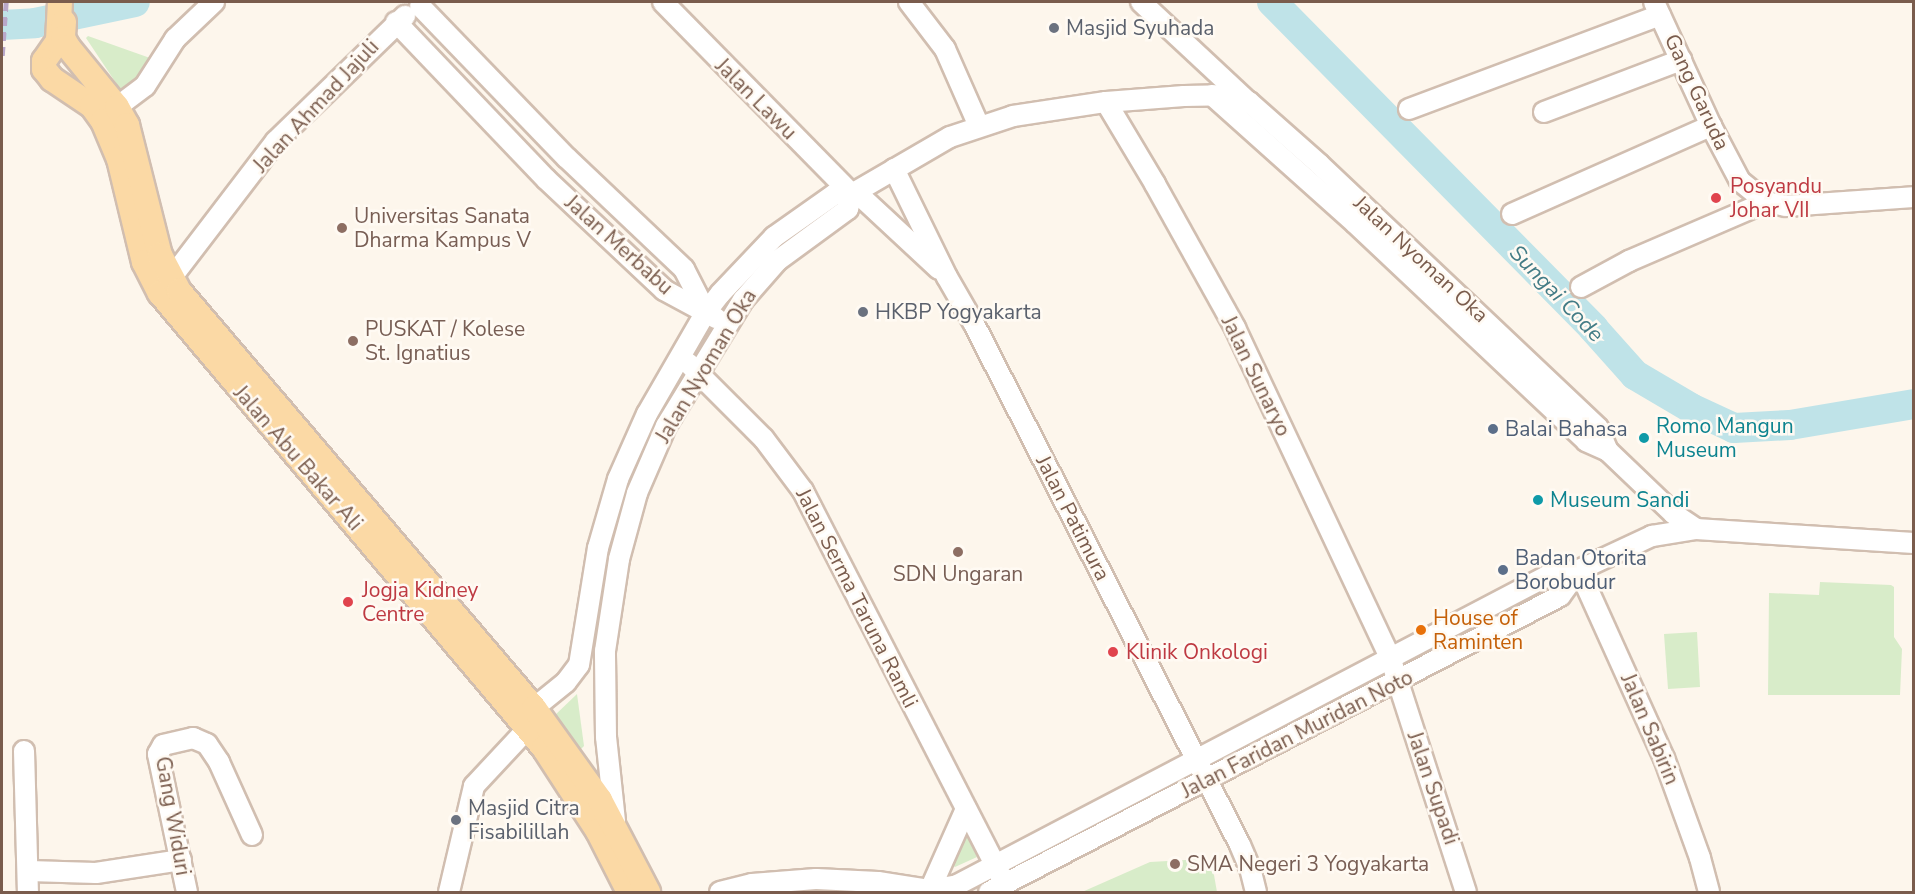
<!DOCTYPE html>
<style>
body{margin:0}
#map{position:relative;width:1915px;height:894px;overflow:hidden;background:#fdf6ec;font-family:"Nunito Sans",sans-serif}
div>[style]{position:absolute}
.green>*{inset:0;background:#d8ecc9}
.river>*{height:30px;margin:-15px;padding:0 15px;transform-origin:15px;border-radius:15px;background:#bfe3e8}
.roads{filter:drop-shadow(2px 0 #d1beb0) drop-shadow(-2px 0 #d1beb0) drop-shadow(0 2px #d1beb0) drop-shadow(0 -2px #d1beb0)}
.minor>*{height:20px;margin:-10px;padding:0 10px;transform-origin:10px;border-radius:10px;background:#fff}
.major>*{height:24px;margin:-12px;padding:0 12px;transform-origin:12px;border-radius:12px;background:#fbd9a5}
.rail>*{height:4.5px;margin-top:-2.25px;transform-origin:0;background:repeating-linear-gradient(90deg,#b9a8c9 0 9px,transparent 0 15px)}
.dots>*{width:16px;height:16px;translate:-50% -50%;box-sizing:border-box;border:3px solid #fffaf3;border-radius:50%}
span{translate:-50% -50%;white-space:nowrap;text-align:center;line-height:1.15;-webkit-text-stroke:5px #fffaf3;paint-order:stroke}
.worship-label{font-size:21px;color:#5b616d}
.left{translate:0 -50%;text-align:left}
.street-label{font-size:21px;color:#7a5c4d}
.health-label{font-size:21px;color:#be3a42}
.education-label{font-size:21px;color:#785e54}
.culture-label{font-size:21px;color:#0d838f}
.service-label{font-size:21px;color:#4e5e75}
.food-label{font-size:21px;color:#c56008}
.water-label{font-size:22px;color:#437c86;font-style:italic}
.frame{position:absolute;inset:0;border:3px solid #7a5c4d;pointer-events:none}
</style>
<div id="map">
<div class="green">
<div style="clip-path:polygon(88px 36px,150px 58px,145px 75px,120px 89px,86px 38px)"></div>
<div style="clip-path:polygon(1550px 581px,1556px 591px,1421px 661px,1416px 652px)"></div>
<div style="clip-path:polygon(1820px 582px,1891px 585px,1894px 587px,1894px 637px,1902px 649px,1900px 695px,1768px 695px,1769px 593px,1819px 595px)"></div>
<div style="clip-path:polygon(1697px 632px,1700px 687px,1668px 689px,1664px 634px)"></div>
<div style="clip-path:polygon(1346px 689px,1351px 700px,1238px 758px,1232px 748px)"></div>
<div style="clip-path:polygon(577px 694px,584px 746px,580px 750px,553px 717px)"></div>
<div style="clip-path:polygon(964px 830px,968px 830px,977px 857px,955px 867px,951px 864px)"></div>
<div style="clip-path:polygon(1203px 859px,1214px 875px,1217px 892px,1082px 892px,1150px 862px)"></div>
</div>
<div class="river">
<div style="left:1272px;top:2px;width:458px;rotate:45.4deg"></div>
<div style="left:1593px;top:328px;width:63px;rotate:48.2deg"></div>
<div style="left:1635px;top:375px;width:65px;rotate:30.5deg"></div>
<div style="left:1691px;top:408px;width:47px;rotate:24.9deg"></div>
<div style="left:1734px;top:428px;width:56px;rotate:-3.1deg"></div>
<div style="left:1790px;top:425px;width:126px;rotate:-9.6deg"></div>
<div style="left:2px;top:25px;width:33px;rotate:-3deg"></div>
<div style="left:35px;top:23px;width:102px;rotate:-11.9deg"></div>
</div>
<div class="roads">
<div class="minor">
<div style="left:663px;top:2px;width:269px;rotate:45.5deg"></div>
<div style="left:909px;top:2px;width:59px;rotate:52.5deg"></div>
<div style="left:945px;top:49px;width:84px;rotate:66.2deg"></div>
<div style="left:1141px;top:2px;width:144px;rotate:43deg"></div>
<div style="left:1654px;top:2px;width:136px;rotate:65.3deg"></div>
<div style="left:1711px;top:126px;width:62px;rotate:62.2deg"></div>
<div style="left:1740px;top:181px;width:33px;rotate:39deg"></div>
<div style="left:1766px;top:202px;width:20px;rotate:11deg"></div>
<div style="left:1786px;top:206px;width:128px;rotate:-4deg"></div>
<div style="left:420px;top:6px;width:211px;rotate:46deg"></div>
<div style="left:567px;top:158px;width:161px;rotate:43.5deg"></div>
<div style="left:684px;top:269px;width:48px;rotate:62.9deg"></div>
<div style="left:396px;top:22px;width:217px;rotate:46.3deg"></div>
<div style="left:546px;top:179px;width:162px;rotate:43.2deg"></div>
<div style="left:664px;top:290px;width:59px;rotate:28.3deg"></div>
<div style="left:1212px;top:95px;width:192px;rotate:41.8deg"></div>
<div style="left:1355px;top:223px;width:318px;rotate:43.3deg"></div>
<div style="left:1586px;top:441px;width:24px;rotate:24deg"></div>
<div style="left:1608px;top:451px;width:91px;rotate:43.7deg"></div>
<div style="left:1674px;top:514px;width:27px;rotate:34deg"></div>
<div style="left:1106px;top:102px;width:96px;rotate:59.1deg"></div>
<div style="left:1155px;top:184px;width:165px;rotate:60.9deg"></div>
<div style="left:1235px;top:328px;width:364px;rotate:64.8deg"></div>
<div style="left:1390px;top:657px;width:247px;rotate:72.1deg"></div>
<div style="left:117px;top:107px;width:35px;rotate:-37deg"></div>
<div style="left:145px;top:86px;width:56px;rotate:-57.4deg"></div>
<div style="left:175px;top:39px;width:54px;rotate:-43.5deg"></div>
<div style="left:1409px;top:109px;width:268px;rotate:-20.5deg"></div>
<div style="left:1544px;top:112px;width:147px;rotate:-20.8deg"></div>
<div style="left:894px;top:169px;width:120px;rotate:63.9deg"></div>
<div style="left:947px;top:277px;width:54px;rotate:60.1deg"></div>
<div style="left:974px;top:324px;width:585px;rotate:62.95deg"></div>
<div style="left:1240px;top:845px;width:25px;rotate:67deg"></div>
<div style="left:1250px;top:868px;width:25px;rotate:76deg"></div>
<div style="left:856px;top:192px;width:113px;rotate:42.9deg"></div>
<div style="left:1512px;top:214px;width:218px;rotate:-23.9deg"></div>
<div style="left:172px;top:277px;width:171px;rotate:-52.6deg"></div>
<div style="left:276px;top:141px;width:180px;rotate:-44.1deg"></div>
<div style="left:1581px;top:287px;width:55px;rotate:-28.4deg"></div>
<div style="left:1629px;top:261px;width:149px;rotate:-23.3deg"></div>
<div style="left:688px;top:363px;width:107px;rotate:45deg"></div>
<div style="left:764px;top:439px;width:65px;rotate:53.1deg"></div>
<div style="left:803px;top:491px;width:434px;rotate:62.8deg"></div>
<div style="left:1579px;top:570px;width:206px;rotate:65.7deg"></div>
<div style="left:1664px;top:758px;width:106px;rotate:70.2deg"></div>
<div style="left:1700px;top:858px;width:35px;rotate:75deg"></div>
<div style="left:534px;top:708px;width:41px;rotate:-39.1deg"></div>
<div style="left:566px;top:682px;width:21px;rotate:-53deg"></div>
<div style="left:579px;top:665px;width:119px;rotate:-80.8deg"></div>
<div style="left:598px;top:548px;width:72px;rotate:-73.8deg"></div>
<div style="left:618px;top:479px;width:71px;rotate:-66deg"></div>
<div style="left:647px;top:414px;width:118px;rotate:-60deg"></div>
<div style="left:706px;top:312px;width:23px;rotate:-52deg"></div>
<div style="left:720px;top:294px;width:79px;rotate:-46.5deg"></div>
<div style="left:774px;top:237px;width:75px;rotate:-35.2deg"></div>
<div style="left:835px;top:194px;width:17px"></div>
<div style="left:852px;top:194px;width:113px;rotate:-30.2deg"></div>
<div style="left:950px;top:137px;width:66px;rotate:-18.4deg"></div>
<div style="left:1013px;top:116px;width:94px;rotate:-8.6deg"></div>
<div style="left:1106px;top:102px;width:78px;rotate:-4.4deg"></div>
<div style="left:1184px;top:96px;width:39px;rotate:-1deg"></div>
<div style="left:1223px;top:95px;width:27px;rotate:15deg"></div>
<div style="left:1249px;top:102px;width:94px;rotate:41.5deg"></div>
<div style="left:1319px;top:164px;width:384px;rotate:43.4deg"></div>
<div style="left:1598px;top:428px;width:25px;rotate:67deg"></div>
<div style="left:24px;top:751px;width:141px;rotate:88.4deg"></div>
<div style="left:615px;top:821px;width:84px;rotate:-96.1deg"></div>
<div style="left:606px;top:737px;width:86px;rotate:-90.7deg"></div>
<div style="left:605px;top:651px;width:93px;rotate:-81.3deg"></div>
<div style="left:619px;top:559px;width:68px;rotate:-74.7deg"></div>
<div style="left:637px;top:493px;width:73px;rotate:-66.6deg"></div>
<div style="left:666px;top:426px;width:148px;rotate:-58.6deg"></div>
<div style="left:743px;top:300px;width:52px;rotate:-48.9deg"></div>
<div style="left:777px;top:261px;width:88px;rotate:-36.2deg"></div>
<div style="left:848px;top:209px;width:16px;rotate:-75deg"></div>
<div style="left:29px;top:871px;width:67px;rotate:1.7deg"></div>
<div style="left:96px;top:873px;width:86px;rotate:-8.7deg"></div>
<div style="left:187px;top:892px;width:141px;rotate:-101.9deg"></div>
<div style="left:158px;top:754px;width:10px;rotate:-61deg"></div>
<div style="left:163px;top:745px;width:31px;rotate:-13deg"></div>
<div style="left:193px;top:738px;width:15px;rotate:23deg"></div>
<div style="left:207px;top:744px;width:22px;rotate:56deg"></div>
<div style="left:219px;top:762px;width:80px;rotate:65.7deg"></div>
<div style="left:449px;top:892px;width:109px;rotate:-76.7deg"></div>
<div style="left:474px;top:786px;width:79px;rotate:-47deg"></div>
<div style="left:720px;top:892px;width:33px;rotate:-14deg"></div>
<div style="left:752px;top:884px;width:64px;rotate:-4.5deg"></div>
<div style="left:816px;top:879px;width:62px;rotate:2.8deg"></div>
<div style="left:878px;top:882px;width:53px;rotate:8.7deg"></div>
<div style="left:930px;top:890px;width:27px;rotate:-10deg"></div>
<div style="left:957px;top:885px;width:666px;rotate:-27.64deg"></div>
<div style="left:1547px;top:576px;width:33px;rotate:-11deg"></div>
<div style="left:1579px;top:570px;width:81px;rotate:-25deg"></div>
<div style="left:1652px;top:536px;width:45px;rotate:-9deg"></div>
<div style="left:1696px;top:529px;width:218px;rotate:3.7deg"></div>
<div style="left:929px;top:892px;width:91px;rotate:-66deg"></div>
<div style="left:989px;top:892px;width:643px;rotate:-27.4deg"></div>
<div style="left:1560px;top:596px;width:32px;rotate:-54deg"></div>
</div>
<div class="major">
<div style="left:60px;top:2px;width:39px;rotate:93deg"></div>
<div style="left:58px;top:41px;width:24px;rotate:125deg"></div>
<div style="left:44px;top:61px;width:8px;rotate:90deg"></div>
<div style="left:44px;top:69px;width:13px;rotate:51deg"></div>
<div style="left:52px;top:79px;width:48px;rotate:34deg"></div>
<div style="left:92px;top:106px;width:19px;rotate:54deg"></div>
<div style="left:103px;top:121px;width:41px;rotate:67.2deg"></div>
<div style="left:119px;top:159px;width:106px;rotate:76.4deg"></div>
<div style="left:144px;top:262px;width:35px;rotate:63deg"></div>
<div style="left:160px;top:293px;width:595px;rotate:49.84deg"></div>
<div style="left:544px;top:748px;width:99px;rotate:57deg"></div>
<div style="left:598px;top:831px;width:68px;rotate:63.1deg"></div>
<div style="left:64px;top:22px;width:16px;rotate:94deg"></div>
<div style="left:63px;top:38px;width:10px;rotate:61deg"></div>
<div style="left:68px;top:47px;width:77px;rotate:50.8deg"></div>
<div style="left:117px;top:107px;width:21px;rotate:61deg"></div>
<div style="left:127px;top:125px;width:134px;rotate:75.8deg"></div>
<div style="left:160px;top:255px;width:41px;rotate:62.2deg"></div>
<div style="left:179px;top:291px;width:548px;rotate:49.59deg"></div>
<div style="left:534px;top:708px;width:113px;rotate:54.3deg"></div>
<div style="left:600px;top:800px;width:104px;rotate:62.4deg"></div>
</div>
</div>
<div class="rail">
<div style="left:2px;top:56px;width:54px;rotate:-85.8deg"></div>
</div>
<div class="dots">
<div style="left:1054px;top:28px;background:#6b7280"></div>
<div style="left:1716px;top:198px;background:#e0444e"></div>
<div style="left:342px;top:228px;background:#8d6e63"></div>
<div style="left:863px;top:312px;background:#6b7280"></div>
<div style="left:353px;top:341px;background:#8d6e63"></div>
<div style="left:1493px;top:429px;background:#5c6f8a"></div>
<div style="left:1644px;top:438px;background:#0f9aa8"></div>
<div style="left:1538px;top:500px;background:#0f9aa8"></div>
<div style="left:958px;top:552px;background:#8d6e63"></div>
<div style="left:1503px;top:570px;background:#5c6f8a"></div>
<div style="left:348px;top:602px;background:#e0444e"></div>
<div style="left:1421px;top:630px;background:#e8710a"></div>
<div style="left:1113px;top:652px;background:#e0444e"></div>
<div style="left:456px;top:820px;background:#6b7280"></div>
<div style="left:1175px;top:864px;background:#8d6e63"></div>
</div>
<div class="worship-label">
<span class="left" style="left:1066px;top:28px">Masjid Syuhada</span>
<span class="left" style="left:875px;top:312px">HKBP Yogyakarta</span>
<span class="left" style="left:468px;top:820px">Masjid Citra<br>Fisabilillah</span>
</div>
<div class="street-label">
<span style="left:1697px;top:92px;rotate:65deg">Gang Garuda</span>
<span style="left:756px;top:99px;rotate:45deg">Jalan Lawu</span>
<span style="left:316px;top:106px;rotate:-47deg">Jalan Ahmad Jajuli</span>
<span style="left:619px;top:245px;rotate:42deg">Jalan Merbabu</span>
<span style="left:1421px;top:259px;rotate:43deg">Jalan Nyoman Oka</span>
<span style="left:706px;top:366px;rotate:-59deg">Jalan Nyoman Oka</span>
<span style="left:1256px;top:376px;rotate:64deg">Jalan Sunaryo</span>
<span style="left:298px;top:458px;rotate:49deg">Jalan Abu Bakar Ali</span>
<span style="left:1073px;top:518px;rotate:63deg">Jalan Patimura</span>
<span style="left:857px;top:598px;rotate:63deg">Jalan Serma Taruna Ramli</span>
<span style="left:1650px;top:729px;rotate:67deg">Jalan Sabirin</span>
<span style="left:1297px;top:734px;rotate:-27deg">Jalan Faridan Muridan Noto</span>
<span style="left:1433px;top:788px;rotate:71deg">Jalan Supadi</span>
<span style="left:173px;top:816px;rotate:80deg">Gang Widuri</span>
</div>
<div class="health-label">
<span class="left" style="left:1730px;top:198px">Posyandu<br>Johar VII</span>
<span class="left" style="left:362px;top:602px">Jogja Kidney<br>Centre</span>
<span class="left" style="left:1126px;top:652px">Klinik Onkologi</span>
</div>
<div class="education-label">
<span class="left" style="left:354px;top:228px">Universitas Sanata<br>Dharma Kampus V</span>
<span class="left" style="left:365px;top:341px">PUSKAT / Kolese<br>St. Ignatius</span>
<span style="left:958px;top:574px">SDN Ungaran</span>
<span class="left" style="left:1187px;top:864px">SMA Negeri 3 Yogyakarta</span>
</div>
<div class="culture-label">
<span class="left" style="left:1656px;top:438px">Romo Mangun<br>Museum</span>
<span class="left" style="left:1550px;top:500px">Museum Sandi</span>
</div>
<div class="service-label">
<span class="left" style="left:1505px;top:429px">Balai Bahasa</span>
<span class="left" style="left:1515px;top:570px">Badan Otorita<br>Borobudur</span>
</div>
<div class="food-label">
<span class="left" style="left:1433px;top:630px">House of<br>Raminten</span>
</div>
<div class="water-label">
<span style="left:1556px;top:294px;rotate:46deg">Sungai Code</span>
</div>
<div class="frame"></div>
</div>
